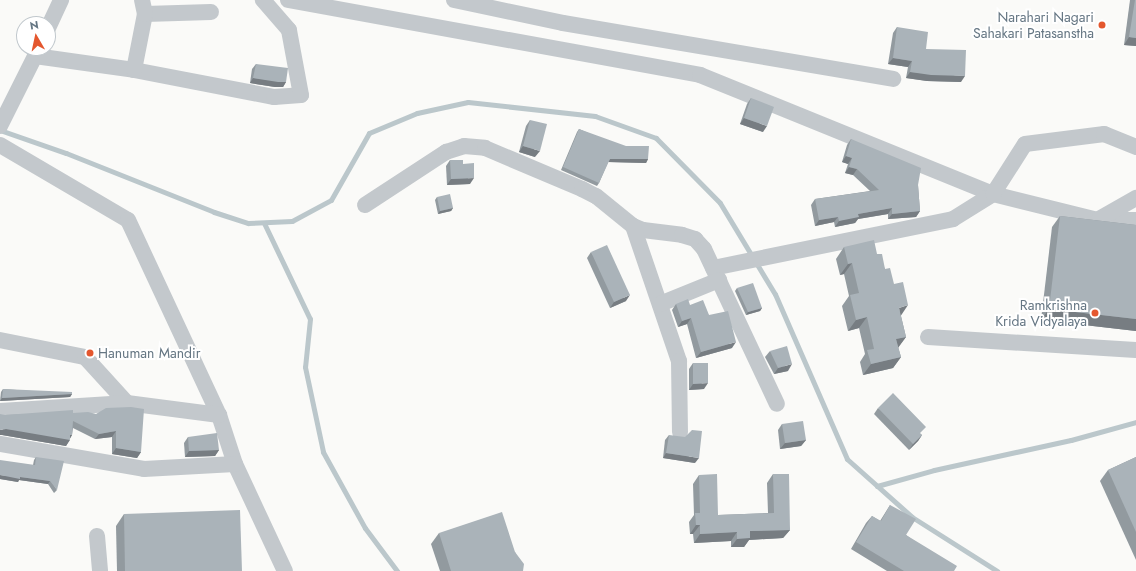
<!DOCTYPE html>
<style>
body{margin:0}
#map{position:relative;width:1136px;height:571px;overflow:hidden;background:#fafaf8;font-family:Jost,sans-serif}
div>[style]{position:absolute}
.stream>*{height:5px;margin:-2.5px;padding:0 2.5px;transform-origin:2.5px;border-radius:2.5px;background:#bbc7cb}
.street>*{height:16px;margin:-8px;padding:0 8px;transform-origin:8px;border-radius:8px;background:#c3c8cc}
.wall>*{inset:0;background:#929a9f}
.shaded-wall>*{inset:0;background:#777d82}
.building>*{inset:0;background:#aab3b9}
.dots>*{width:11px;height:11px;translate:-50% -50%;box-sizing:border-box;border:2px solid #fff;border-radius:50%}
span{translate:-50% -50%;white-space:nowrap;text-align:center;line-height:1.15;-webkit-text-stroke:4px #fff;paint-order:stroke}
.poi-label{font-size:14px;color:#657683}
.right{translate:-100% -50%;text-align:right}
.left{translate:0 -50%;text-align:left}
.north{position:absolute;left:16px;top:16px;width:40px;height:40px;box-sizing:border-box;background:#fff;border:1px solid #c1c8cd;border-radius:50%;rotate:351deg;font-size:11px;font-weight:700;line-height:16px;text-align:center;color:#657683}
.north::after{content:'';display:block;margin:auto;width:14px;height:18px;background:#e4572e;clip-path:polygon(50% 0,100% 100%,50% 72%,0 100%)}
</style>
<div id="map">
<div class="stream">
<div style="left:0;top:130px;width:70px;rotate:19.2deg"></div>
<div style="left:66px;top:153px;width:159px;rotate:21.7deg"></div>
<div style="left:214px;top:212px;width:36px;rotate:18deg"></div>
<div style="left:248px;top:223px;width:44px;rotate:-2.6deg"></div>
<div style="left:292px;top:221px;width:44px;rotate:-28.3deg"></div>
<div style="left:331px;top:200px;width:77px;rotate:-60.4deg"></div>
<div style="left:369px;top:133px;width:52px;rotate:-22.6deg"></div>
<div style="left:417px;top:113px;width:52px;rotate:-12.2deg"></div>
<div style="left:468px;top:102px;width:128px;rotate:6.3deg"></div>
<div style="left:595px;top:116px;width:65px;rotate:19.8deg"></div>
<div style="left:656px;top:138px;width:91px;rotate:45.4deg"></div>
<div style="left:720px;top:203px;width:106px;rotate:58.9deg"></div>
<div style="left:775px;top:294px;width:180px;rotate:66.4deg"></div>
<div style="left:847px;top:459px;width:87px;rotate:41.7deg"></div>
<div style="left:912px;top:517px;width:101px;rotate:32.4deg"></div>
<div style="left:264px;top:223px;width:106px;rotate:64.4deg"></div>
<div style="left:310px;top:319px;width:48px;rotate:95.9deg"></div>
<div style="left:305px;top:367px;width:87px;rotate:78deg"></div>
<div style="left:323px;top:452px;width:87px;rotate:61.1deg"></div>
<div style="left:365px;top:528px;width:54px;rotate:53.3deg"></div>
<div style="left:877px;top:486px;width:59px;rotate:-15.7deg"></div>
<div style="left:934px;top:470px;width:140px;rotate:-12.4deg"></div>
<div style="left:1071px;top:440px;width:67px;rotate:-15.5deg"></div>
</div>
<div class="street">
<div style="left:288px;top:0;width:419px;rotate:10.3deg"></div>
<div style="left:700px;top:75px;width:316px;rotate:22.1deg"></div>
<div style="left:993px;top:194px;width:108px;rotate:13.9deg"></div>
<div style="left:1098px;top:220px;width:38px"></div>
<div style="left:454px;top:0;width:111px;rotate:11.9deg"></div>
<div style="left:563px;top:23px;width:335px;rotate:9.6deg"></div>
<div style="left:145px;top:14px;width:66px;rotate:-1.7deg"></div>
<div style="left:48px;top:28px;width:31px;rotate:-65deg"></div>
<div style="left:35px;top:56px;width:100px;rotate:8deg"></div>
<div style="left:134px;top:70px;width:143px;rotate:10.9deg"></div>
<div style="left:274px;top:97px;width:27px;rotate:-4deg"></div>
<div style="left:301px;top:95px;width:66px;rotate:-100.5deg"></div>
<div style="left:289px;top:30px;width:40px;rotate:-131deg"></div>
<div style="left:134px;top:70px;width:57px;rotate:-78.9deg"></div>
<div style="left:145px;top:14px;width:14px;rotate:-102deg"></div>
<div style="left:0;top:126px;width:87px;rotate:-63.4deg"></div>
<div style="left:0;top:145px;width:148px;rotate:30.4deg"></div>
<div style="left:128px;top:220px;width:215px;rotate:65deg"></div>
<div style="left:219px;top:415px;width:52px;rotate:71.9deg"></div>
<div style="left:235px;top:464px;width:118px;rotate:65deg"></div>
<div style="left:365px;top:205px;width:97px;rotate:-33.2deg"></div>
<div style="left:446px;top:152px;width:19px;rotate:-18deg"></div>
<div style="left:464px;top:146px;width:21px;rotate:5deg"></div>
<div style="left:485px;top:148px;width:105px;rotate:22.9deg"></div>
<div style="left:582px;top:189px;width:16px;rotate:27deg"></div>
<div style="left:596px;top:196px;width:48px;rotate:39deg"></div>
<div style="left:633px;top:226px;width:11px;rotate:22deg"></div>
<div style="left:643px;top:230px;width:39px;rotate:7deg"></div>
<div style="left:682px;top:235px;width:14px;rotate:17deg"></div>
<div style="left:695px;top:239px;width:13px;rotate:48deg"></div>
<div style="left:704px;top:249px;width:171px;rotate:64.8deg"></div>
<div style="left:1099px;top:219px;width:43px;rotate:-29.6deg"></div>
<div style="left:633px;top:226px;width:143px;rotate:71.2deg"></div>
<div style="left:679px;top:361px;width:71px;rotate:89.2deg"></div>
<div style="left:713px;top:268px;width:245px;rotate:-11.5deg"></div>
<div style="left:953px;top:219px;width:47px;rotate:-32deg"></div>
<div style="left:993px;top:194px;width:59px;rotate:-57.4deg"></div>
<div style="left:1025px;top:144px;width:80px;rotate:-7.2deg"></div>
<div style="left:1104px;top:134px;width:35px;rotate:22deg"></div>
<div style="left:660px;top:304px;width:64px;rotate:-22.1deg"></div>
<div style="left:928px;top:337px;width:208px;rotate:3.6deg"></div>
<div style="left:0;top:340px;width:87px;rotate:11.3deg"></div>
<div style="left:85px;top:357px;width:62px;rotate:47.6deg"></div>
<div style="left:127px;top:403px;width:93px;rotate:7.4deg"></div>
<div style="left:0;top:411px;width:127px;rotate:-3.6deg"></div>
<div style="left:0;top:444px;width:146px;rotate:9.8deg"></div>
<div style="left:144px;top:469px;width:91px;rotate:-3.1deg"></div>
<div style="left:97px;top:536px;width:35px;rotate:85deg"></div>
</div>
<div class="wall">
<div style="clip-path:polygon(1130px 0,1136px 0,1136px 46px,1124px 45px)"></div>
<div style="clip-path:polygon(897px 27px,926px 49px,961px 82px,927px 81px,906px 78px,908px 67px,888px 64px,893px 33px)"></div>
<div style="clip-path:polygon(256px 64px,286px 82px,283px 87px,275px 87px,250px 83px,252px 69px)"></div>
<div style="clip-path:polygon(751px 98px,763px 132px,740px 124px,747px 104px)"></div>
<div style="clip-path:polygon(530px 120px,535px 157px,519px 152px,526px 126px)"></div>
<div style="clip-path:polygon(579px 129px,648px 159px,646px 163px,608px 162px,599px 183px,597px 186px,561px 170px,577px 132px)"></div>
<div style="clip-path:polygon(851px 139px,918px 185px,920px 211px,916px 217px,888px 219px,888px 214px,858px 219px,855px 223px,835px 227px,834px 222px,815px 226px,811px 205px,815px 199px,870px 191px,853px 175px,845px 173px,848px 164px,842px 162px,847px 145px)"></div>
<div style="clip-path:polygon(450px 160px,463px 164px,470px 184px,447px 185px,446px 166px)"></div>
<div style="clip-path:polygon(437px 197px,453px 208px,451px 211px,438px 214px,435px 200px)"></div>
<div style="clip-path:polygon(1060px 216px,1136px 225px,1136px 331px,1041px 320px,1052px 227px)"></div>
<div style="clip-path:polygon(844px 247px,877px 254px,885px 269px,901px 316px,906px 337px,898px 347px,901px 357px,893px 368px,863px 375px,860px 362px,865px 354px,859px 328px,848px 331px,842px 306px,849px 296px,844px 274px,840px 275px,836px 259px)"></div>
<div style="clip-path:polygon(591px 252px,626px 301px,610px 308px,587px 258px)"></div>
<div style="clip-path:polygon(737px 288px,762px 308px,760px 311px,746px 315px,735px 291px)"></div>
<div style="clip-path:polygon(676px 304px,690px 305px,709px 315px,732px 348px,696px 358px,687px 324px,678px 327px,672px 310px)"></div>
<div style="clip-path:polygon(770px 351px,788px 371px,774px 374px,765px 357px)"></div>
<div style="clip-path:polygon(693px 363px,704px 389px,689px 390px,689px 369px)"></div>
<div style="clip-path:polygon(3px 389px,72px 394px,70px 397px,0 401px,1px 392px)"></div>
<div style="clip-path:polygon(878px 408px,922px 435px,918px 441px,909px 450px,874px 414px)"></div>
<div style="clip-path:polygon(73px 413px,96px 414px,141px 452px,137px 458px,112px 454px,112px 437px,95px 439px,73px 428px,72px 435px,66px 446px,2px 435px,5px 415px)"></div>
<div style="clip-path:polygon(782px 424px,806px 440px,801px 446px,780px 449px,778px 430px)"></div>
<div style="clip-path:polygon(669px 435px,695px 463px,663px 458px,665px 440px)"></div>
<div style="clip-path:polygon(188px 437px,219px 450px,215px 456px,185px 457px,184px 443px)"></div>
<div style="clip-path:polygon(36px 457px,57px 490px,54px 493px,48px 484px,19px 480px,18px 482px,0 479px,33px 465px,34px 460px)"></div>
<div style="clip-path:polygon(1136px 457px,1136px 560px,1100px 481px,1108px 470px)"></div>
<div style="clip-path:polygon(773px 474px,790px 530px,783px 538px,749px 540px,744px 547px,731px 547px,731px 541px,694px 543px,693px 534px,690px 534px,689px 522px,694px 515px,693px 484px,699px 475px,718px 515px,768px 513px,767px 483px)"></div>
<div style="clip-path:polygon(890px 505px,906px 535px,954px 571px,887px 571px,851px 549px,866px 523px,872px 516px,880px 521px)"></div>
<div style="clip-path:polygon(124px 514px,242px 571px,117px 571px,116px 526px)"></div>
<div style="clip-path:polygon(439px 533px,515px 552px,523px 571px,440px 571px,431px 544px)"></div>
</div>
<div class="shaded-wall">
<div style="clip-path:polygon(1129px 37px,1136px 38px,1136px 46px,1124px 45px)"></div>
<div style="clip-path:polygon(893px 58px,912px 61px,908px 67px,888px 64px)"></div>
<div style="clip-path:polygon(910px 72px,965px 76px,961px 82px,927px 81px,906px 78px)"></div>
<div style="clip-path:polygon(253px 78px,286px 82px,283px 87px,275px 87px,250px 83px)"></div>
<div style="clip-path:polygon(744px 118px,767px 126px,763px 132px,740px 124px)"></div>
<div style="clip-path:polygon(523px 146px,540px 151px,535px 157px,519px 152px)"></div>
<div style="clip-path:polygon(846px 156px,852px 158px,848px 164px,842px 162px)"></div>
<div style="clip-path:polygon(610px 159px,648px 159px,646px 163px,608px 162px)"></div>
<div style="clip-path:polygon(849px 167px,857px 169px,853px 175px,845px 173px)"></div>
<div style="clip-path:polygon(474px 178px,470px 184px,447px 185px,451px 179px)"></div>
<div style="clip-path:polygon(453px 208px,451px 211px,438px 214px,440px 211px)"></div>
<div style="clip-path:polygon(892px 208px,888px 214px,858px 219px,855px 223px,835px 227px,839px 221px,858px 214px)"></div>
<div style="clip-path:polygon(920px 211px,916px 217px,888px 219px,892px 214px)"></div>
<div style="clip-path:polygon(838px 217px,834px 222px,815px 226px,819px 220px)"></div>
<div style="clip-path:polygon(852px 263px,844px 274px,840px 275px,848px 264px)"></div>
<div style="clip-path:polygon(630px 295px,626px 301px,610px 308px,614px 302px)"></div>
<div style="clip-path:polygon(908px 305px,900px 317px,899px 308px)"></div>
<div style="clip-path:polygon(762px 308px,760px 311px,746px 315px,748px 312px)"></div>
<div style="clip-path:polygon(1049px 309px,1136px 319px,1136px 331px,1041px 320px)"></div>
<div style="clip-path:polygon(867px 317px,859px 328px,848px 331px,856px 320px)"></div>
<div style="clip-path:polygon(691px 318px,687px 324px,678px 327px,682px 321px)"></div>
<div style="clip-path:polygon(906px 337px,898px 348px,896px 339px)"></div>
<div style="clip-path:polygon(736px 342px,732px 348px,696px 358px,701px 352px)"></div>
<div style="clip-path:polygon(901px 357px,893px 368px,863px 375px,871px 364px)"></div>
<div style="clip-path:polygon(792px 364px,788px 371px,774px 374px,778px 368px)"></div>
<div style="clip-path:polygon(708px 383px,704px 389px,689px 390px,693px 384px)"></div>
<div style="clip-path:polygon(72px 394px,70px 397px,0 401px,2px 398px)"></div>
<div style="clip-path:polygon(6px 429px,70px 435px,72px 435px,69px 440px,70px 440px,66px 446px,2px 435px,0 435px,0 430px)"></div>
<div style="clip-path:polygon(116px 431px,112px 437px,95px 439px,99px 434px)"></div>
<div style="clip-path:polygon(922px 435px,918px 441px,909px 450px,913px 444px)"></div>
<div style="clip-path:polygon(806px 440px,801px 446px,780px 449px,785px 443px)"></div>
<div style="clip-path:polygon(116px 448px,141px 452px,137px 458px,112px 454px)"></div>
<div style="clip-path:polygon(219px 450px,215px 456px,185px 457px,189px 451px)"></div>
<div style="clip-path:polygon(666px 453px,699px 458px,695px 463px,663px 458px)"></div>
<div style="clip-path:polygon(0 475px,20px 477px,50px 481px,48px 484px,19px 480px,18px 482px,0 479px)"></div>
<div style="clip-path:polygon(696px 525px,700px 525px,693px 534px,690px 534px)"></div>
<div style="clip-path:polygon(790px 530px,783px 538px,749px 540px,744px 547px,731px 547px,737px 539px,750px 531px)"></div>
<div style="clip-path:polygon(737px 532px,731px 541px,694px 543px,700px 534px)"></div>
</div>
<div class="building">
<div style="clip-path:polygon(1135px 0,1136px 0,1136px 38px,1129px 37px)"></div>
<div style="clip-path:polygon(897px 27px,928px 32px,926px 49px,966px 50px,965px 76px,931px 75px,910px 72px,912px 61px,893px 58px)"></div>
<div style="clip-path:polygon(256px 64px,288px 68px,286px 82px,278px 82px,253px 78px)"></div>
<div style="clip-path:polygon(751px 98px,774px 107px,767px 126px,744px 118px)"></div>
<div style="clip-path:polygon(530px 120px,547px 124px,540px 151px,523px 146px)"></div>
<div style="clip-path:polygon(579px 129px,626px 146px,649px 146px,648px 159px,610px 159px,599px 183px,563px 167px)"></div>
<div style="clip-path:polygon(851px 139px,921px 168px,918px 185px,920px 211px,892px 214px,892px 208px,858px 214px,859px 217px,839px 221px,838px 217px,819px 220px,815px 199px,879px 190px,857px 169px,849px 167px,852px 158px,846px 156px)"></div>
<div style="clip-path:polygon(450px 160px,463px 160px,463px 164px,474px 163px,474px 178px,451px 179px)"></div>
<div style="clip-path:polygon(450px 194px,453px 208px,440px 211px,437px 197px)"></div>
<div style="clip-path:polygon(1060px 216px,1136px 225px,1136px 319px,1049px 309px)"></div>
<div style="clip-path:polygon(874px 240px,877px 254px,882px 254px,885px 269px,890px 268px,894px 284px,903px 282px,908px 305px,899px 308px,906px 337px,896px 339px,901px 357px,871px 364px,867px 350px,874px 349px,867px 317px,856px 320px,850px 295px,859px 293px,852px 263px,848px 264px,844px 247px)"></div>
<div style="clip-path:polygon(607px 245px,630px 295px,614px 302px,591px 252px)"></div>
<div style="clip-path:polygon(753px 283px,762px 308px,748px 312px,737px 288px)"></div>
<div style="clip-path:polygon(688px 299px,690px 305px,703px 300px,709px 315px,728px 311px,736px 342px,701px 352px,691px 318px,682px 321px,676px 304px)"></div>
<div style="clip-path:polygon(787px 346px,792px 364px,778px 368px,770px 351px)"></div>
<div style="clip-path:polygon(693px 363px,708px 363px,708px 383px,693px 384px)"></div>
<div style="clip-path:polygon(3px 389px,72px 392px,72px 394px,2px 398px)"></div>
<div style="clip-path:polygon(893px 393px,926px 427px,920px 433px,922px 435px,913px 444px,878px 408px)"></div>
<div style="clip-path:polygon(131px 407px,144px 409px,141px 452px,116px 448px,116px 431px,99px 434px,73px 421px,72px 435px,70px 435px,70px 440px,6px 429px,0 430px,0 414px,5px 415px,73px 410px,73px 413px,88px 412px,96px 414px,106px 408px)"></div>
<div style="clip-path:polygon(803px 421px,806px 440px,785px 443px,782px 424px)"></div>
<div style="clip-path:polygon(692px 430px,702px 431px,699px 458px,666px 453px,669px 435px,685px 437px)"></div>
<div style="clip-path:polygon(217px 433px,219px 450px,189px 451px,188px 437px)"></div>
<div style="clip-path:polygon(36px 457px,64px 461px,57px 490px,50px 481px,20px 477px,20px 479px,0 475px,0 460px,35px 465px)"></div>
<div style="clip-path:polygon(1136px 457px,1136px 532px,1108px 470px)"></div>
<div style="clip-path:polygon(717px 474px,718px 515px,774px 513px,773px 474px,789px 474px,790px 530px,750px 531px,750px 538px,737px 539px,737px 532px,700px 534px,700px 525px,696px 525px,695px 513px,700px 513px,699px 475px)"></div>
<div style="clip-path:polygon(890px 505px,916px 519px,906px 535px,957px 566px,954px 571px,904px 571px,856px 542px,872px 516px,881px 521px)"></div>
<div style="clip-path:polygon(240px 510px,242px 571px,125px 571px,124px 514px)"></div>
<div style="clip-path:polygon(502px 512px,515px 552px,524px 564px,523px 571px,451px 571px,439px 533px)"></div>
</div>
<div class="dots">
<div style="left:1102px;top:25px;background:#e4572e"></div>
<div style="left:1095px;top:313px;background:#e4572e"></div>
<div style="left:90px;top:353px;background:#e4572e"></div>
</div>
<div class="poi-label">
<span class="right" style="left:1094px;top:25px">Narahari Nagari<br>Sahakari Patasanstha</span>
<span class="right" style="left:1087px;top:313px">Ramkrishna<br>Krida Vidyalaya</span>
<span class="left" style="left:98px;top:353px">Hanuman Mandir</span>
</div>
<div class="north">N</div>
</div>
